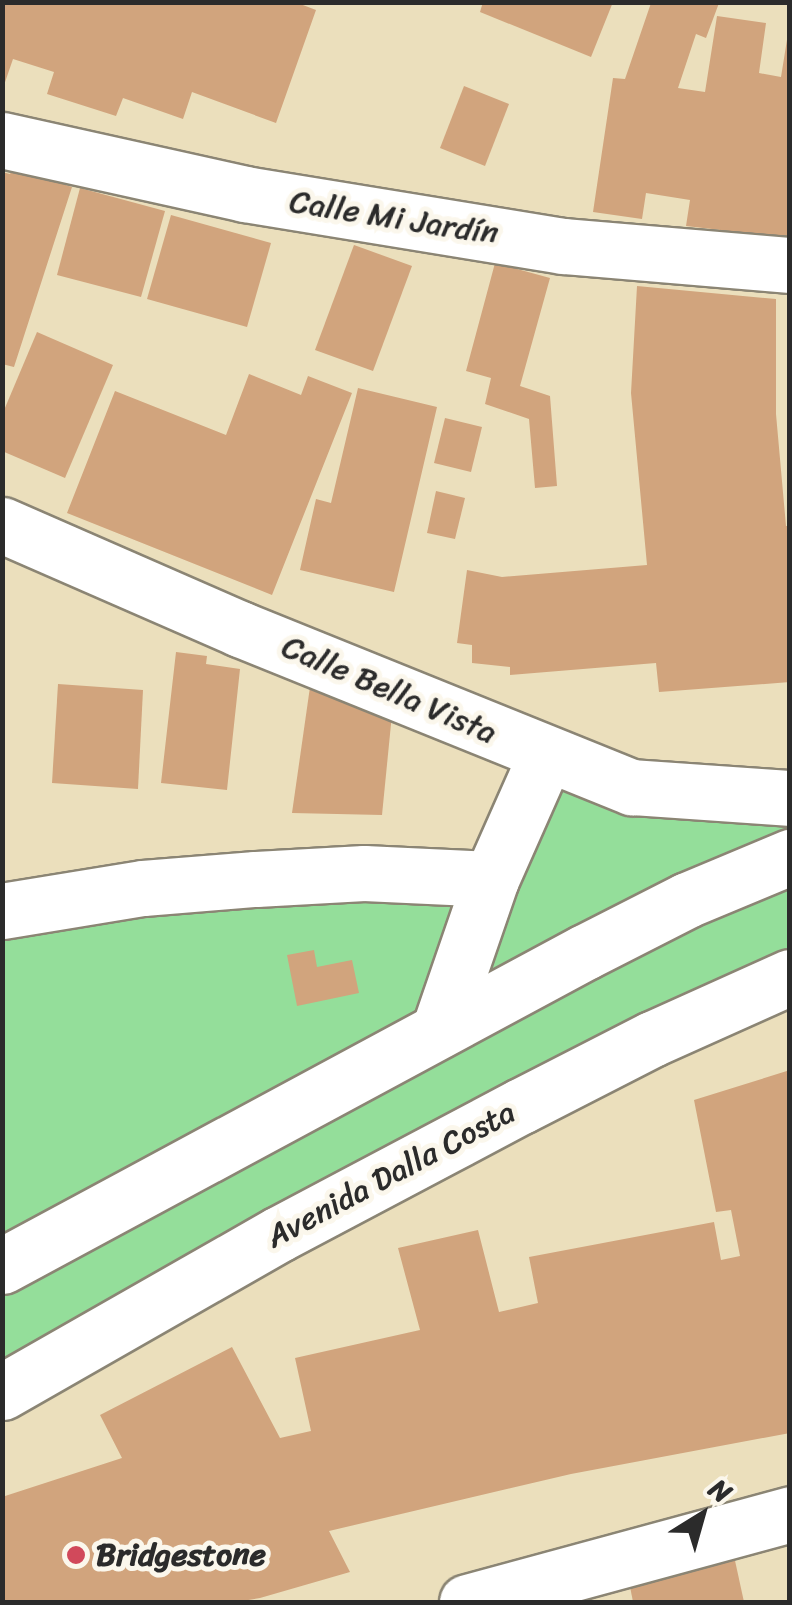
<!DOCTYPE html>
<meta charset="utf-8">
<style>
body{margin:0}
#map{position:relative;width:792px;height:1605px;overflow:hidden;background:#ebdfbc;font-family:Sriracha,sans-serif}
div>[style]{position:absolute}
.green>*{inset:0;background:#94de9a}
.building>*{inset:0;background:#d1a47d}
.roads{filter:drop-shadow(2px 0 #8b8574) drop-shadow(-2px 0 #8b8574) drop-shadow(0 2px #8b8574) drop-shadow(0 -2px #8b8574)}
.minor>*{height:55px;margin:-27.5px;padding:0 27.5px;transform-origin:27.5px;border-radius:27.5px;background:#fff}
.dots>*{width:28px;height:28px;translate:-50% -50%;box-sizing:border-box;border:5px solid #fbf7ec;border-radius:50%}
span{translate:-50% -50%;white-space:nowrap;text-align:center;line-height:1.15;-webkit-text-stroke:10px #fbf7ec;paint-order:stroke}
.street-label{font-size:32px;color:#2b2b2b}
.poi-label{font-size:32px;color:#2b2b2b;font-weight:700}
.left{translate:0 -50%;text-align:left}
.frame{position:absolute;inset:0;border:5px solid #2b2b2b;pointer-events:none}
.north{position:absolute;left:652px;top:1465px;width:100px;height:100px;-webkit-text-stroke:8px #fbf7ec;paint-order:stroke;rotate:37deg;font-size:28px;font-weight:700;line-height:40px;text-align:center;color:#2b2b2b}
.north::after{content:'';display:block;margin:auto;width:35px;height:45px;background:#2b2b2b;clip-path:polygon(50% 0,100% 100%,50% 72%,0 100%)}
</style>
<div id="map">
<div class="green">
<div style="clip-path:polygon(546px 755px,789px 798px,789px 977px,3px 1392px,3px 911px,490px 879px)"></div>
</div>
<div class="building">
<div style="clip-path:polygon(2px 2px,295px 2px,316px 10px,276px 123px,192px 92px,183px 119px,123px 98px,116px 116px,47px 94px,54px 72px,13px 59px,2px 91px)"></div>
<div style="clip-path:polygon(483px 2px,613px 2px,591px 57px,480px 12px)"></div>
<div style="clip-path:polygon(651px 3px,719px 3px,706px 38px,696px 34px,678px 88px,705px 92px,717px 16px,766px 23px,759px 73px,781px 77px,790px 21px,790px 238px,686px 226px,690px 200px,646px 193px,642px 219px,593px 212px,613px 78px,625px 79px)"></div>
<div style="clip-path:polygon(464px 86px,509px 104px,485px 166px,440px 148px)"></div>
<div style="clip-path:polygon(13px 168px,72px 187px,14px 367px,2px 364px,2px 172px,10px 174px)"></div>
<div style="clip-path:polygon(80px 188px,165px 211px,141px 297px,57px 275px)"></div>
<div style="clip-path:polygon(171px 215px,271px 243px,247px 327px,147px 299px)"></div>
<div style="clip-path:polygon(354px 245px,412px 266px,373px 371px,315px 350px)"></div>
<div style="clip-path:polygon(495px 263px,550px 278px,520px 386px,550px 396px,557px 486px,535px 488px,529px 419px,485px 404px,491px 378px,466px 371px)"></div>
<div style="clip-path:polygon(637px 286px,776px 299px,776px 414px,786px 526px,790px 526px,790px 682px,659px 692px,656px 663px,510px 675px,510px 667px,472px 663px,472px 645px,457px 643px,467px 570px,502px 577px,647px 565px,631px 393px)"></div>
<div style="clip-path:polygon(37px 332px,113px 365px,65px 478px,2px 451px,2px 415px)"></div>
<div style="clip-path:polygon(249px 374px,301px 395px,308px 376px,352px 393px,272px 595px,67px 513px,115px 391px,226px 435px)"></div>
<div style="clip-path:polygon(358px 388px,437px 407px,394px 592px,300px 570px,316px 499px,331px 503px)"></div>
<div style="clip-path:polygon(445px 418px,482px 427px,471px 472px,434px 463px)"></div>
<div style="clip-path:polygon(436px 491px,465px 498px,455px 539px,427px 533px)"></div>
<div style="clip-path:polygon(176px 652px,207px 656px,206px 664px,240px 669px,227px 790px,161px 783px)"></div>
<div style="clip-path:polygon(58px 684px,143px 690px,138px 789px,52px 783px)"></div>
<div style="clip-path:polygon(310px 687px,392px 714px,382px 815px,292px 813px)"></div>
<div style="clip-path:polygon(314px 950px,317px 967px,352px 960px,359px 993px,297px 1006px,287px 955px)"></div>
<div style="clip-path:polygon(790px 1070px,790px 1433px,571px 1474px,329px 1531px,350px 1572px,260px 1598px,236px 1602px,2px 1602px,2px 1497px,122px 1458px,100px 1415px,232px 1347px,280px 1438px,311px 1431px,295px 1358px,420px 1330px,398px 1248px,478px 1230px,499px 1312px,538px 1303px,529px 1257px,714px 1222px,721px 1260px,740px 1256px,731px 1210px,716px 1212px,694px 1100px)"></div>
<div style="clip-path:polygon(734px 1556px,744px 1602px,633px 1602px,628px 1576px)"></div>
</div>
<div class="roads">
<div class="minor">
<div style="left:2px;top:140px;width:249px;rotate:12.5deg"></div>
<div style="left:245px;top:194px;width:322px;rotate:9.3deg"></div>
<div style="left:563px;top:246px;width:228px;rotate:4.8deg"></div>
<div style="left:2px;top:525px;width:260px;rotate:23.6deg"></div>
<div style="left:240px;top:629px;width:423px;rotate:22deg"></div>
<div style="left:632px;top:787px;width:158px;rotate:4deg"></div>
<div style="left:2px;top:911px;width:143px;rotate:-9.3deg"></div>
<div style="left:143px;top:888px;width:113px;rotate:-4.6deg"></div>
<div style="left:256px;top:879px;width:108px;rotate:-3.2deg"></div>
<div style="left:364px;top:873px;width:127px;rotate:2.7deg"></div>
<div style="left:439px;top:1030px;width:160px;rotate:-71deg"></div>
<div style="left:491px;top:879px;width:136px;rotate:-66.1deg"></div>
<div style="left:2px;top:1266px;width:662px;rotate:-28.31deg"></div>
<div style="left:585px;top:952px;width:114px;rotate:-27deg"></div>
<div style="left:687px;top:900px;width:112px;rotate:-22.7deg"></div>
<div style="left:2px;top:1392px;width:319px;rotate:-29.7deg"></div>
<div style="left:279px;top:1234px;width:274px;rotate:-27.9deg"></div>
<div style="left:521px;top:1106px;width:147px;rotate:-27.1deg"></div>
<div style="left:652px;top:1039px;width:151px;rotate:-24.2deg"></div>
<div style="left:467px;top:1602px;width:335px;rotate:-15.2deg"></div>
</div>
</div>
<div class="dots">
<div style="left:76px;top:1555px;background:#d1495b"></div>
</div>
<div class="street-label">
<span style="left:394px;top:218px;rotate:9deg">Calle Mi Jardín</span>
<span style="left:389px;top:690px;rotate:23deg">Calle Bella Vista</span>
<span style="left:391px;top:1175px;rotate:-28deg">Avenida Dalla Costa</span>
</div>
<div class="poi-label">
<span class="left" style="left:96px;top:1555px">Bridgestone</span>
</div>
<div class="frame"></div>
<div class="north">N</div>
</div>
